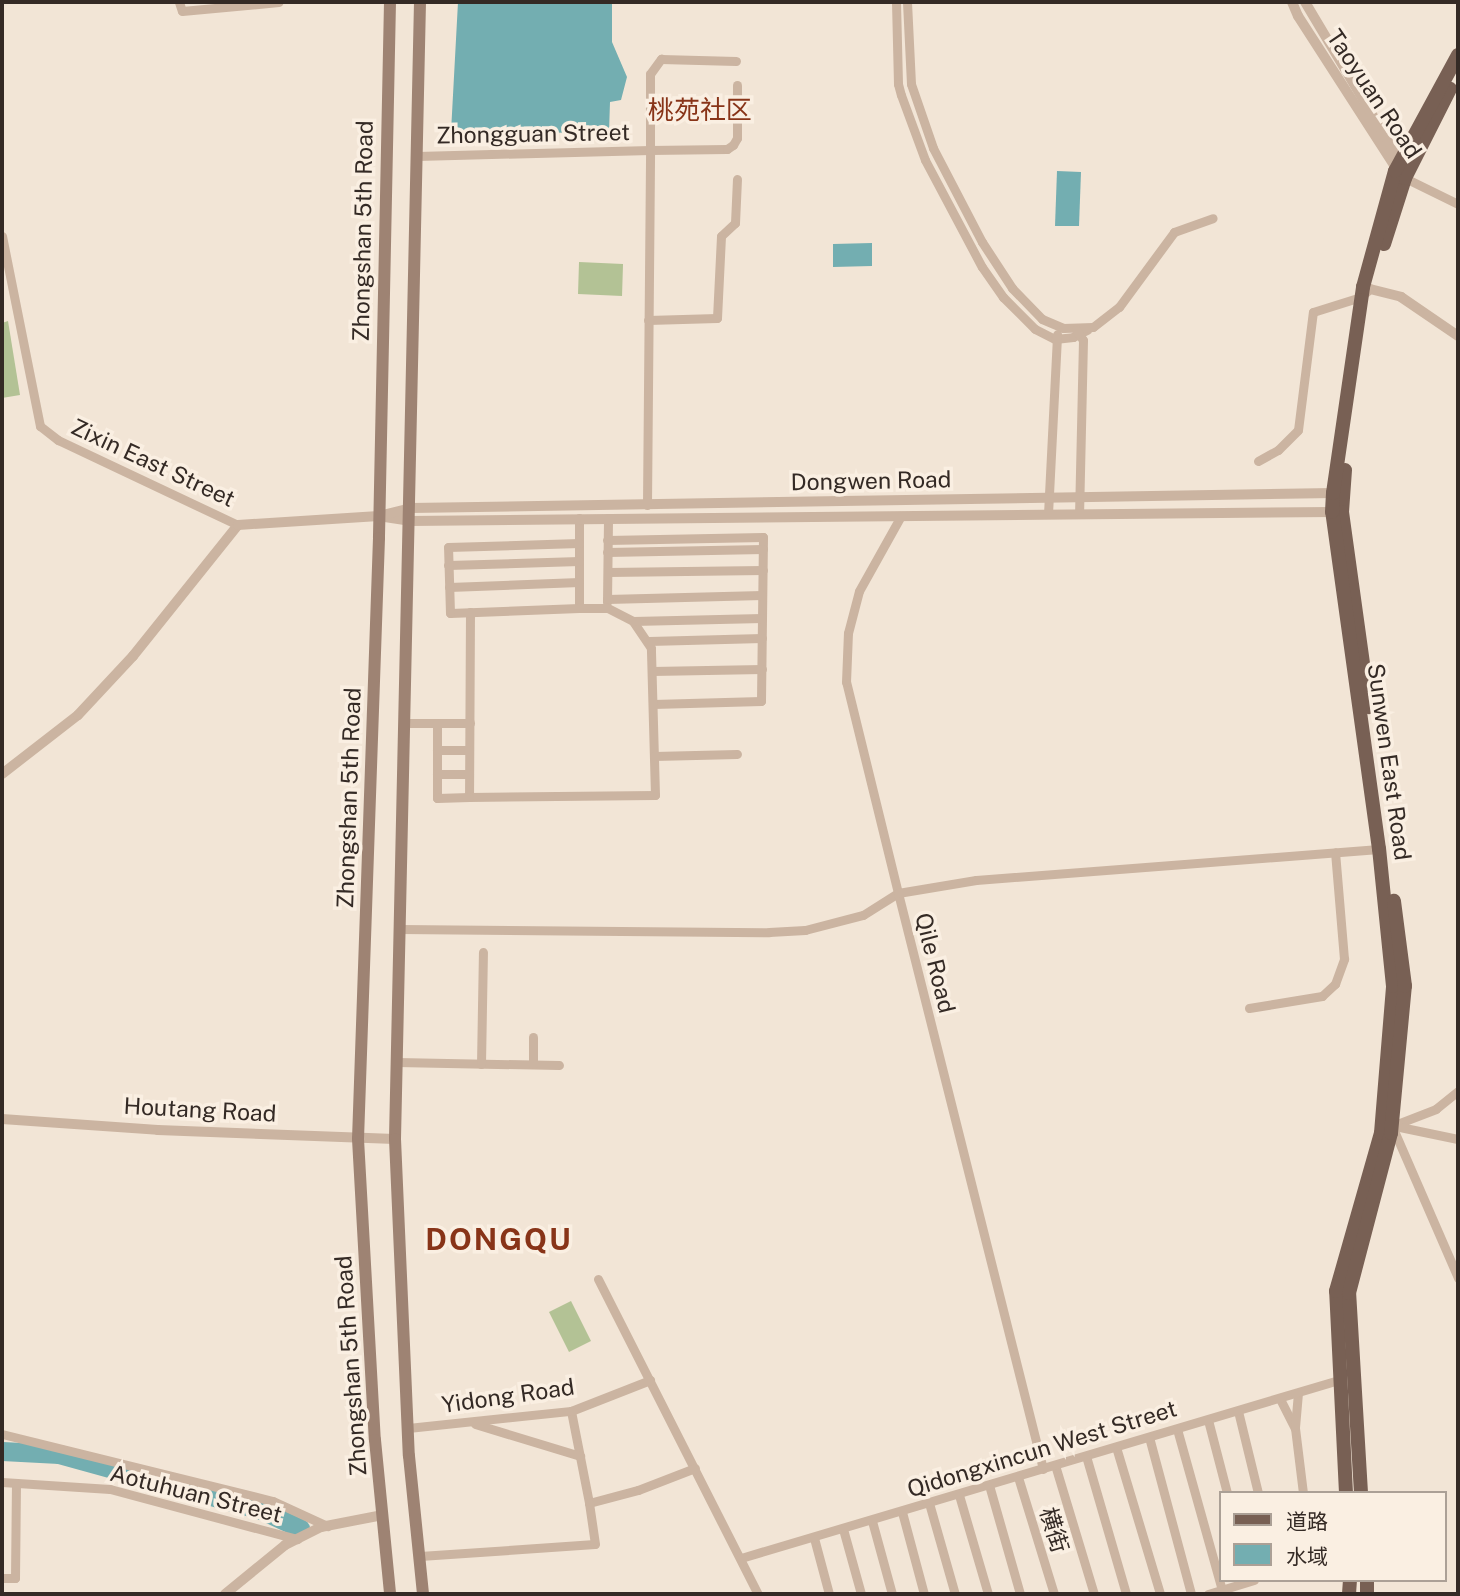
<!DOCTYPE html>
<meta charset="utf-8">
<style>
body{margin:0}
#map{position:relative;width:1460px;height:1596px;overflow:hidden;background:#f2e5d6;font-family:"Public Sans","Noto Sans SC",sans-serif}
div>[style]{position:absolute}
.green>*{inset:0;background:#b3c295}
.water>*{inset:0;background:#73aeb1}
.river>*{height:19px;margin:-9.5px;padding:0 9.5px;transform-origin:9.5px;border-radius:9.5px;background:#73aeb1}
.minor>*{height:9px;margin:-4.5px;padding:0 4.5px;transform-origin:4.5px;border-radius:4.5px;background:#cbb4a1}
.tertiary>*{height:10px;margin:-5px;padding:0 5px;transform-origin:5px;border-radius:5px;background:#cbb4a1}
.secondary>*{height:12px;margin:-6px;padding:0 6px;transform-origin:6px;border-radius:6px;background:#9e8373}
.primary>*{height:14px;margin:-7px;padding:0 7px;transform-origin:7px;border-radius:7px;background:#786054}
span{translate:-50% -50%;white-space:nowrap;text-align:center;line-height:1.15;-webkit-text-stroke:7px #faefe2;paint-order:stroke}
.street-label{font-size:23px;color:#342a25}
.quarter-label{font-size:26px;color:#883418}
.district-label{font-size:30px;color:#883418;font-weight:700;letter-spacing:2px}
.frame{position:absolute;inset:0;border:4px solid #342a25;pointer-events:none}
.legend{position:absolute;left:1219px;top:1491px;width:228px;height:91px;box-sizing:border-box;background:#faefe2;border:2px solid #aba096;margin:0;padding:9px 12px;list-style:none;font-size:21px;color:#342a25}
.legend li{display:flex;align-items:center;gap:14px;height:35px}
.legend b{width:35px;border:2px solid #aba096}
</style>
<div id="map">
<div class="green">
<div style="clip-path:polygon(579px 262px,623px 264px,622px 296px,578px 294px)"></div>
<div style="clip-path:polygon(8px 321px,20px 395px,2px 398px,2px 323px)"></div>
<div style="clip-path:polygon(571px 1301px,591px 1341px,569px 1352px,549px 1312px)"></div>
</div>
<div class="water">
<div style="clip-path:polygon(458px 2px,612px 2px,612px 42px,627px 77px,621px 100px,610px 102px,609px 133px,451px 132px)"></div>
<div style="clip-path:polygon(1057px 171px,1081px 172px,1079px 226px,1055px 226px)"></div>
<div style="clip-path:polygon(872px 243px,872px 266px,833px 267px,833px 244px)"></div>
</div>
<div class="river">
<div style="left:2px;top:1451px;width:57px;rotate:3deg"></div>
<div style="left:59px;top:1454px;width:210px;rotate:15.5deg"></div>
<div style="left:261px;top:1510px;width:43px;rotate:24.8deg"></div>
</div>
<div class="minor">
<div style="left:179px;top:2px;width:9px;rotate:72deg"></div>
<div style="left:182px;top:11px;width:97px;rotate:-5.3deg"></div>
<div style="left:896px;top:2px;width:82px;rotate:88.6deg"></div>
<div style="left:898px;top:84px;width:11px;rotate:75deg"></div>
<div style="left:901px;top:95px;width:69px;rotate:69.7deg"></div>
<div style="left:925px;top:160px;width:121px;rotate:62deg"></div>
<div style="left:982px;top:267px;width:37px;rotate:55deg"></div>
<div style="left:1003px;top:297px;width:45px;rotate:45deg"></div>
<div style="left:1035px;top:329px;width:22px;rotate:27deg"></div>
<div style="left:1055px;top:339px;width:18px;rotate:-6deg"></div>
<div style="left:1073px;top:337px;width:16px;rotate:-27deg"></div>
<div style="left:907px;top:2px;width:82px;rotate:87.2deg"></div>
<div style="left:911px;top:84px;width:68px;rotate:71deg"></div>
<div style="left:933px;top:148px;width:106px;rotate:62.5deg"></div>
<div style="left:982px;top:242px;width:55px;rotate:56.9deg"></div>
<div style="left:1012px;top:288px;width:43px;rotate:45.9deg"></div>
<div style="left:1042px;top:319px;width:23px;rotate:23deg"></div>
<div style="left:1063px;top:328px;width:30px;rotate:-2deg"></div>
<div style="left:1093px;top:327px;width:33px;rotate:-38deg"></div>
<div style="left:1119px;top:307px;width:93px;rotate:-53.7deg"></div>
<div style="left:1174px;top:232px;width:41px;rotate:-19.7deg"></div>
<div style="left:417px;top:156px;width:233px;rotate:-1.5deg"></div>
<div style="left:650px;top:150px;width:76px;rotate:-90deg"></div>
<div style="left:650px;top:74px;width:19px;rotate:-54deg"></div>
<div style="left:661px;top:59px;width:75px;rotate:1.5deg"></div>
<div style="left:1405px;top:178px;width:59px;rotate:26.1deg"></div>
<div style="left:2px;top:236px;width:194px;rotate:78.7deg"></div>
<div style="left:40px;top:426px;width:23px;rotate:38deg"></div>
<div style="left:58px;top:440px;width:199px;rotate:25.3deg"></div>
<div style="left:648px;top:320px;width:69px;rotate:-1.7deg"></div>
<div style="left:717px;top:318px;width:82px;rotate:-87.2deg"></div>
<div style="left:721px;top:236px;width:19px;rotate:-43deg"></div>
<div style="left:735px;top:223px;width:44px;rotate:-87.4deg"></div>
<div style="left:1076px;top:330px;width:12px;rotate:55deg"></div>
<div style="left:1083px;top:340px;width:174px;rotate:91.3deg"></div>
<div style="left:1258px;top:461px;width:23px;rotate:-29deg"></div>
<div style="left:1278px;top:450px;width:28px;rotate:-45deg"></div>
<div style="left:1298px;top:430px;width:119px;rotate:-82.8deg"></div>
<div style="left:1313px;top:312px;width:50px;rotate:-17.4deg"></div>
<div style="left:647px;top:505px;width:355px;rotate:-89.5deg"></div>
<div style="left:650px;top:150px;width:77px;rotate:-0.7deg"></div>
<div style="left:727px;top:149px;width:7px;rotate:-34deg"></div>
<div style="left:733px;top:145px;width:8px;rotate:-60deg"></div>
<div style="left:737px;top:138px;width:53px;rotate:-90deg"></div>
<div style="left:1048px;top:514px;width:180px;rotate:-87.1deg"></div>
<div style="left:579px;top:518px;width:90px;rotate:90deg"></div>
<div style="left:607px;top:540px;width:156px;rotate:-1.1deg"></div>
<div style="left:763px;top:537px;width:164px;rotate:90.7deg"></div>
<div style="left:761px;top:701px;width:108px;rotate:178.4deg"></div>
<div style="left:607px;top:552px;width:156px;rotate:-1.1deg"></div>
<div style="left:448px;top:565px;width:131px;rotate:-1.7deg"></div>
<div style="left:608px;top:572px;width:155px;rotate:-0.7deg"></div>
<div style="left:449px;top:587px;width:130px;rotate:-2.2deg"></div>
<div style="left:607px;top:599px;width:155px;rotate:-1.5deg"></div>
<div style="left:607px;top:602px;width:84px;rotate:-89.3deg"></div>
<div style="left:470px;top:612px;width:185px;rotate:90.3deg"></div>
<div style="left:469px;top:797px;width:186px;rotate:-0.6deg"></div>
<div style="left:655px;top:795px;width:147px;rotate:-91.6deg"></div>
<div style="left:651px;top:648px;width:32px;rotate:-124deg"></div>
<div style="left:633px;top:621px;width:29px;rotate:-153deg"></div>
<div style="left:607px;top:608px;width:28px;rotate:180deg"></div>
<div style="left:579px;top:608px;width:129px;rotate:177.8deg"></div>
<div style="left:450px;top:613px;width:66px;rotate:-91.7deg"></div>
<div style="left:448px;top:547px;width:131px;rotate:-1.7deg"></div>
<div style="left:633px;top:621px;width:129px;rotate:-1.3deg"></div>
<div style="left:649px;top:641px;width:113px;rotate:-1.5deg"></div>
<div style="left:652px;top:671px;width:110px;rotate:-1deg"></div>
<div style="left:405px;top:723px;width:65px"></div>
<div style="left:437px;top:723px;width:75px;rotate:90deg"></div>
<div style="left:437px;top:798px;width:32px;rotate:-2deg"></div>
<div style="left:437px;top:750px;width:32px"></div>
<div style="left:654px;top:756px;width:83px;rotate:-1.4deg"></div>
<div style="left:437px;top:774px;width:32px"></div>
<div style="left:400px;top:929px;width:369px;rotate:0.5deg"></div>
<div style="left:769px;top:932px;width:36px;rotate:-3deg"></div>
<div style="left:805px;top:930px;width:60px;rotate:-14.5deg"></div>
<div style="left:863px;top:915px;width:41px;rotate:-32.2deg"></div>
<div style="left:898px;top:893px;width:217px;rotate:-103.8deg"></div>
<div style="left:846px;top:682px;width:49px;rotate:-87.7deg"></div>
<div style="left:848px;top:633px;width:43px;rotate:-75.3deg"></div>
<div style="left:859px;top:591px;width:86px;rotate:-60.8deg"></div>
<div style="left:1249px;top:1008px;width:74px;rotate:-9.3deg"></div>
<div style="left:1322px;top:996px;width:18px;rotate:-43deg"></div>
<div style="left:1335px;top:984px;width:27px;rotate:-70deg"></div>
<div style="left:1344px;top:959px;width:107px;rotate:-94.8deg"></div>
<div style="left:397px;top:1062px;width:162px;rotate:1.1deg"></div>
<div style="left:481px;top:1064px;width:112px;rotate:-89deg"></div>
<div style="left:533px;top:1064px;width:27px;rotate:-90deg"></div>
<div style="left:1458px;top:1091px;width:28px;rotate:141deg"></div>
<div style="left:1436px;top:1109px;width:47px;rotate:158.9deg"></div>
<div style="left:1392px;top:1126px;width:166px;rotate:66.5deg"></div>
<div style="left:1395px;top:1126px;width:64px;rotate:11.7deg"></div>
<div style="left:598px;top:1279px;width:353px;rotate:63.1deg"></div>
<div style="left:1280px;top:1399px;width:33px;rotate:63deg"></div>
<div style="left:1295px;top:1428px;width:65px;rotate:83deg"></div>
<div style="left:571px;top:1411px;width:94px;rotate:78.9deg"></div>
<div style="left:589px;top:1503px;width:51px;rotate:-14.9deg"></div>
<div style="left:638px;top:1490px;width:61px;rotate:-21.1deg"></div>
<div style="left:1238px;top:1411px;width:84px;rotate:76.3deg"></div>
<div style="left:1208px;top:1420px;width:75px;rotate:75.4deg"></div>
<div style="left:475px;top:1424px;width:110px;rotate:16.9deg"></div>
<div style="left:1295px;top:1427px;width:34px;rotate:-85deg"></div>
<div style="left:408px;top:1428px;width:164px;rotate:-6deg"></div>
<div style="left:571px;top:1411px;width:85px;rotate:-21.4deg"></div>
<div style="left:1177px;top:1429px;width:167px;rotate:74.4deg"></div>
<div style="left:2px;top:1434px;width:279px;rotate:13.9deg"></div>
<div style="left:273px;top:1501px;width:60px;rotate:24.8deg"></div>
<div style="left:1149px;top:1437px;width:163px;rotate:75deg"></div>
<div style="left:1116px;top:1447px;width:153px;rotate:73.3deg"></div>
<div style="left:1086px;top:1456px;width:144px;rotate:73.8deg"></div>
<div style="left:1055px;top:1465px;width:135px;rotate:73.2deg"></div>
<div style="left:1043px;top:1469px;width:594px;rotate:-104.13deg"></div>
<div style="left:898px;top:893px;width:79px;rotate:-9.5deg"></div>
<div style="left:976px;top:880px;width:404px;rotate:-4.4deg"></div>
<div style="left:1018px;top:1477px;width:122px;rotate:72.9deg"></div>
<div style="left:2px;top:1482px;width:108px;rotate:3.7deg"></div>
<div style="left:110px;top:1489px;width:194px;rotate:15deg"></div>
<div style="left:989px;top:1485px;width:113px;rotate:74.1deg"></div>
<div style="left:959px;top:1495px;width:103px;rotate:73.7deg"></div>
<div style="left:929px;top:1503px;width:95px;rotate:74.1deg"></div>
<div style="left:902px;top:1512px;width:85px;rotate:75deg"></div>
<div style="left:872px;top:1521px;width:76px;rotate:74.7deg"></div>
<div style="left:843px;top:1529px;width:67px;rotate:74.5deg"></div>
<div style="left:814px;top:1538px;width:58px;rotate:75deg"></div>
<div style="left:420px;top:1556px;width:175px;rotate:-3.9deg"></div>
<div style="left:595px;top:1544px;width:41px;rotate:-98.3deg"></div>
<div style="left:741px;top:1558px;width:627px;rotate:-16.59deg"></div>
<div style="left:2px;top:1578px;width:13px"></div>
<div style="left:15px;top:1578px;width:95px;rotate:-89.4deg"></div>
<div style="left:1208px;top:1594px;width:48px;rotate:-16.9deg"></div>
</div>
<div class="tertiary">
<div style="left:1292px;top:2px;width:15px;rotate:67deg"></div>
<div style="left:1298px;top:16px;width:188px;rotate:57.2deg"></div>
<div style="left:1305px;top:2px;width:190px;rotate:59.2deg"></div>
<div style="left:1361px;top:297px;width:12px;rotate:-42deg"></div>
<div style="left:1370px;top:289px;width:32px;rotate:14deg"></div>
<div style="left:1401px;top:297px;width:69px;rotate:34.4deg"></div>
<div style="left:385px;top:517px;width:25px;rotate:9deg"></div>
<div style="left:410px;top:521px;width:922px;rotate:-0.56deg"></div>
<div style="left:2px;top:774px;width:96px;rotate:-37.8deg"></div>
<div style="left:78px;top:715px;width:81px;rotate:-47deg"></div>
<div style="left:133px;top:656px;width:168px;rotate:-51.3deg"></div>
<div style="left:238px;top:525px;width:141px;rotate:-3.7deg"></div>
<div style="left:379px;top:516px;width:33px;rotate:-14deg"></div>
<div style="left:411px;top:508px;width:922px;rotate:-0.93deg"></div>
<div style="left:2px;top:1119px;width:156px;rotate:4deg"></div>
<div style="left:158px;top:1130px;width:237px;rotate:2.2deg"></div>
<div style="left:225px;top:1594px;width:77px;rotate:-39.2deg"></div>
<div style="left:285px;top:1545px;width:40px;rotate:-26.6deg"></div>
<div style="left:321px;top:1527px;width:63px;rotate:-11deg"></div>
</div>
<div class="secondary">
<div style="left:390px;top:2px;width:536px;rotate:91.18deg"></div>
<div style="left:379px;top:538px;width:601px;rotate:92deg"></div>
<div style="left:358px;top:1139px;width:301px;rotate:86.8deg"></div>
<div style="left:375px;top:1440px;width:155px;rotate:84.4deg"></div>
<div style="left:420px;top:2px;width:1137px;rotate:91.26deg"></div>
<div style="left:395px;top:1139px;width:317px;rotate:87.5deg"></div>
<div style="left:409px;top:1456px;width:139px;rotate:84.2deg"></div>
</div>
<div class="primary">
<div style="left:1384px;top:244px;width:69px;rotate:-72.3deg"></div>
<div style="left:1405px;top:178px;width:100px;rotate:-63.2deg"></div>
<div style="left:1345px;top:470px;width:42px;rotate:94.1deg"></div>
<div style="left:1342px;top:512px;width:197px;rotate:82.1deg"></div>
<div style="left:1346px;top:1493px;width:202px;rotate:-92.8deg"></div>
<div style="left:1336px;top:1291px;width:164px;rotate:-74.1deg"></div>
<div style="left:1381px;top:1133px;width:147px;rotate:-85.3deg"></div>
<div style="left:1393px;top:986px;width:138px;rotate:-95.8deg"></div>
<div style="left:1379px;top:849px;width:340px;rotate:-97.9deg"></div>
<div style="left:1332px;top:512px;width:19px;rotate:-87deg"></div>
<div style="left:1333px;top:493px;width:208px;rotate:-81.7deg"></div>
<div style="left:1363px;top:287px;width:120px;rotate:-74.6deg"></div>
<div style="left:1395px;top:171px;width:132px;rotate:-61.5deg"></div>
<div style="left:1361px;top:1493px;width:200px;rotate:-93.4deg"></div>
<div style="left:1349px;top:1293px;width:165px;rotate:-75.3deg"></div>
<div style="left:1391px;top:1133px;width:148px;rotate:-84.6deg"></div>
<div style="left:1405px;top:986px;width:86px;rotate:-97.4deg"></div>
<div style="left:1367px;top:1580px;width:14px;rotate:90deg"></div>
<div style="left:1349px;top:1594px;width:14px;rotate:-86deg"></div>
</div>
<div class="street-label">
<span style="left:1374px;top:94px;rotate:56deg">Taoyuan Road</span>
<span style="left:533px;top:134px;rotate:-1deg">Zhongguan Street</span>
<span style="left:363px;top:231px;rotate:-89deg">Zhongshan 5th Road</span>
<span style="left:153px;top:463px;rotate:25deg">Zixin East Street</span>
<span style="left:871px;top:481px;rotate:-1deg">Dongwen Road</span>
<span style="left:1389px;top:762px;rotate:82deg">Sunwen East Road</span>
<span style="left:349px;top:798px;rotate:-88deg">Zhongshan 5th Road</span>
<span style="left:935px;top:963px;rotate:76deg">Qile Road</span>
<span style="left:200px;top:1110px;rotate:3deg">Houtang Road</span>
<span style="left:351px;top:1366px;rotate:-94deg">Zhongshan 5th Road</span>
<span style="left:508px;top:1396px;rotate:-8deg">Yidong Road</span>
<span style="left:1042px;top:1449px;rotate:-17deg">Qidongxincun West Street</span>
<span style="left:196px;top:1494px;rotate:14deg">Aotuhuan Street</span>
<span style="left:1054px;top:1530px;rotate:73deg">横街</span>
</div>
<div class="quarter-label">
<span style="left:700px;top:110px">桃苑社区</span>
</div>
<div class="district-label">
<span style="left:499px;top:1239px">DONGQU</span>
</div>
<div class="frame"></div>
<ul class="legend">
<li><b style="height:9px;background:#786054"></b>道路</li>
<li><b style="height:19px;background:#73aeb1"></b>水域</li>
</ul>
</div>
